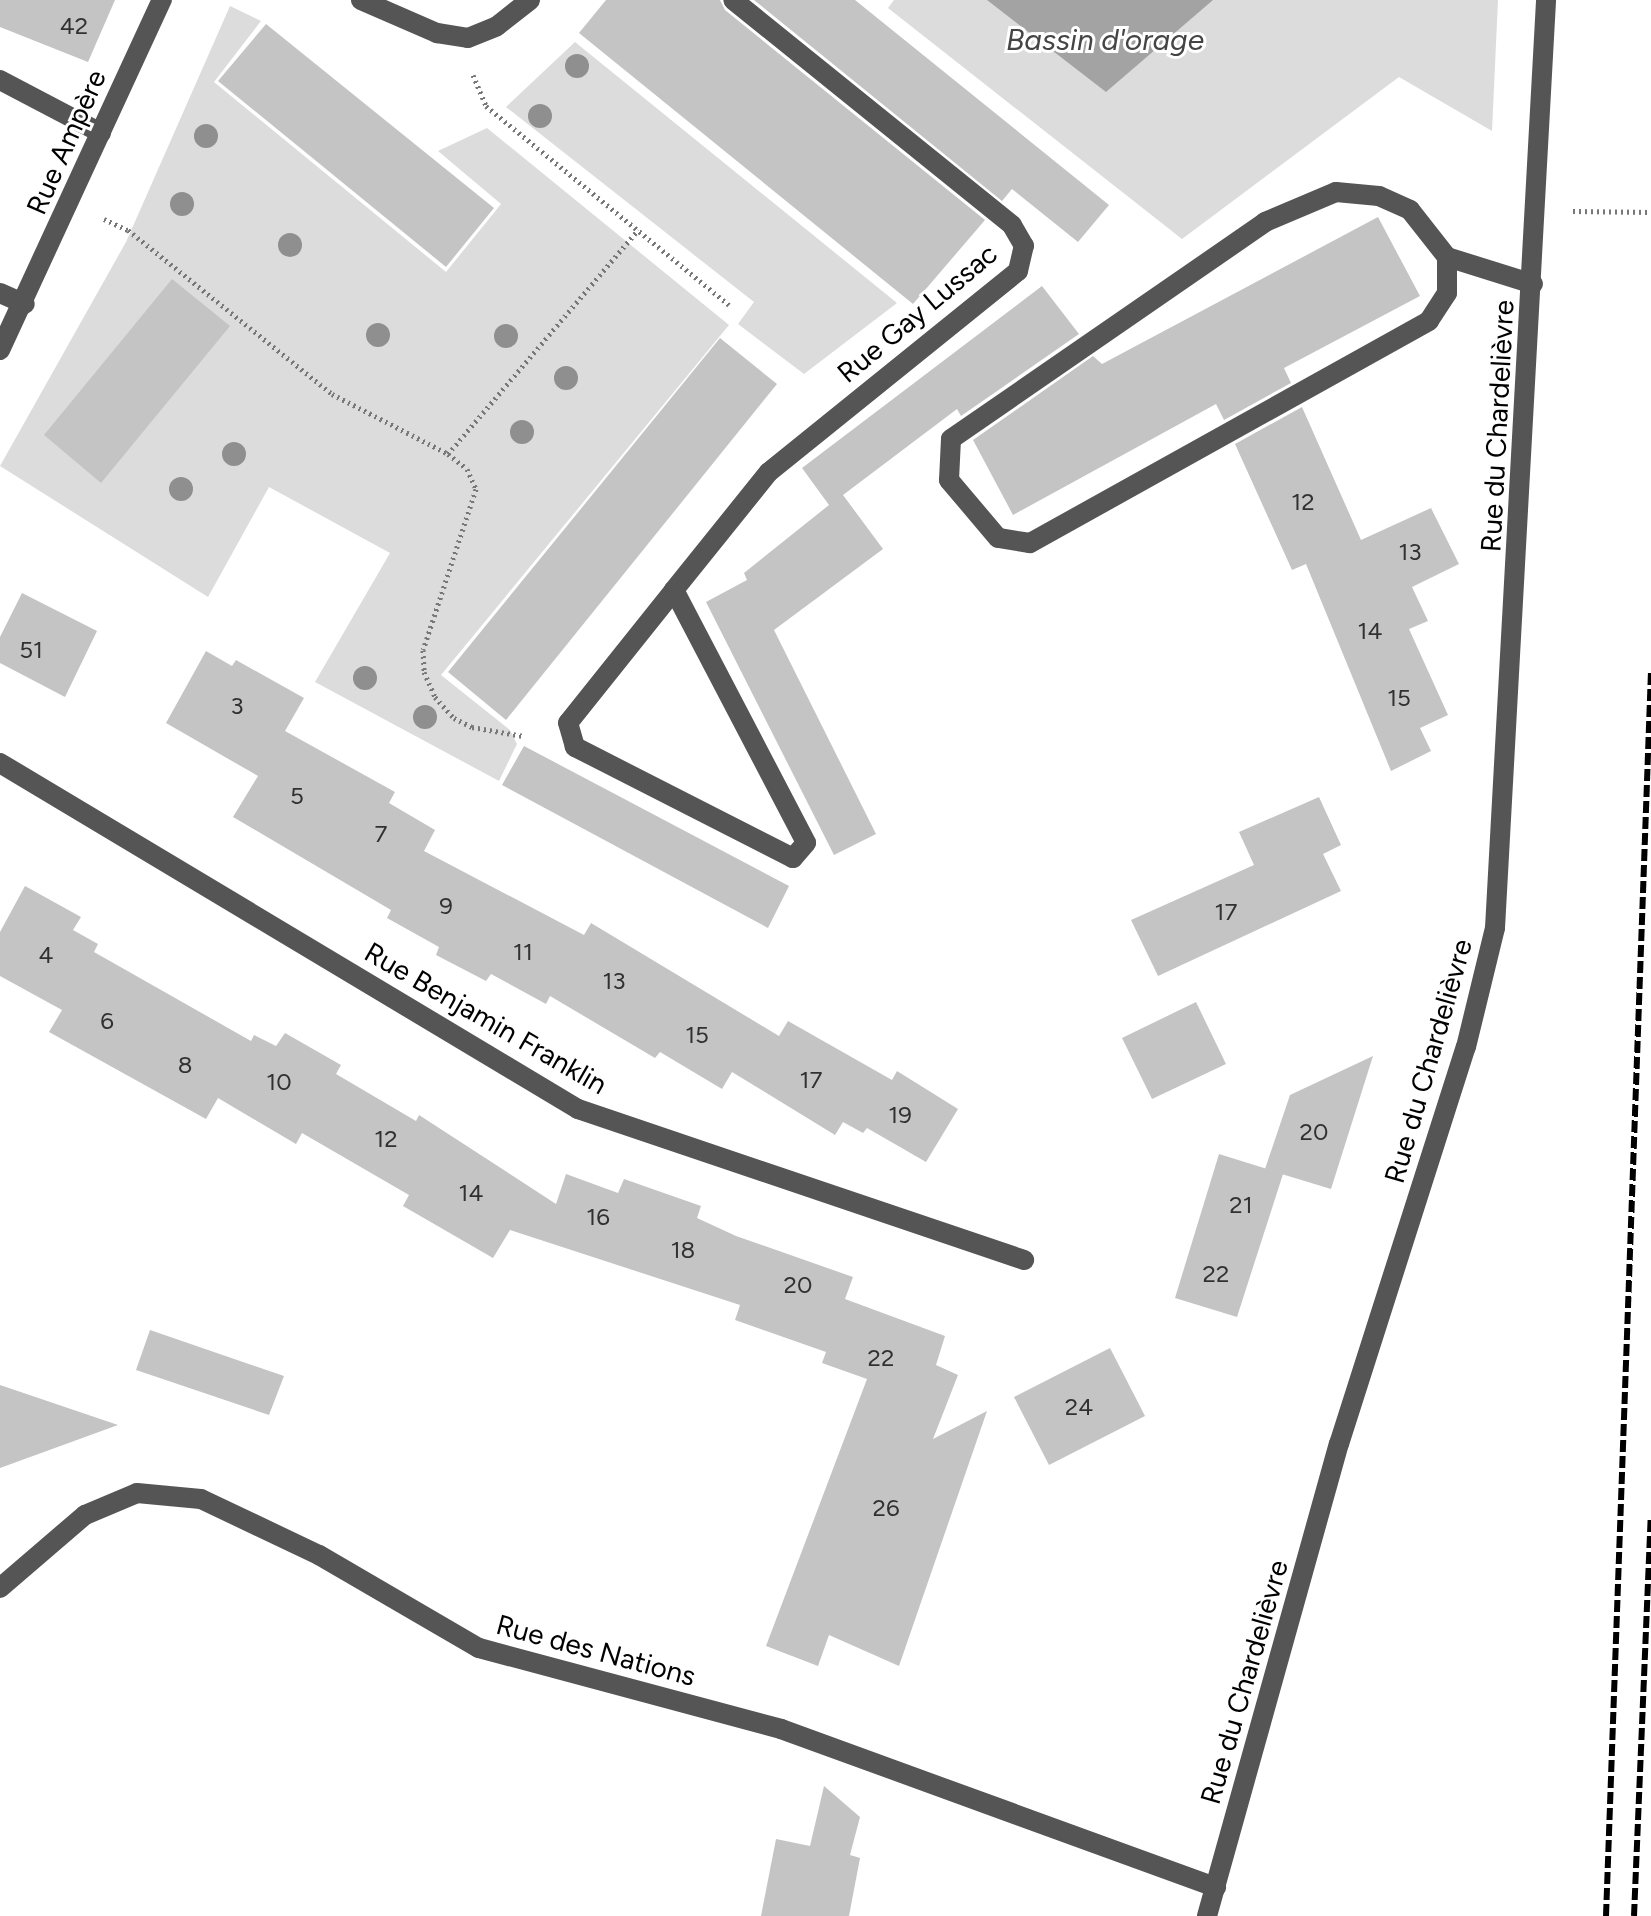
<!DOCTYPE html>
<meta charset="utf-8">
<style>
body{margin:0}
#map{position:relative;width:1651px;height:1916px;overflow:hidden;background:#fff;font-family:Figtree,sans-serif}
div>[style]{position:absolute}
.green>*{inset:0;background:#dcdcdc}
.water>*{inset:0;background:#a3a3a3}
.building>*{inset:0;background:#c4c4c4}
.path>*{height:5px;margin-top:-2.5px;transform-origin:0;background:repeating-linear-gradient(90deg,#777 0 2px,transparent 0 6px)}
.minor>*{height:20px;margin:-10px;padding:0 10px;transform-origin:10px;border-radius:10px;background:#555}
.rail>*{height:6px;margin-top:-3px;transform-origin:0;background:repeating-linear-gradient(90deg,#000 0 12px,transparent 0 16px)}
.trees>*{width:24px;height:24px;margin:-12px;border-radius:50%;background:#8f8f8f}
span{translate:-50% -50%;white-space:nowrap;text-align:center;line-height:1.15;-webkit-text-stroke:6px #fff;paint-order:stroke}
.number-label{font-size:24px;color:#313131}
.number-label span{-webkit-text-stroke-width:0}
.street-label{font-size:28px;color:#000}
.water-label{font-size:30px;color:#444;font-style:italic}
</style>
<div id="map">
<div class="green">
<div style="clip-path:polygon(894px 0,1498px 0,1492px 131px,1399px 77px,1182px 239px,888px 8px)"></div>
<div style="clip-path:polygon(230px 6px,261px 21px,214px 82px,446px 272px,501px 204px,438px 151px,487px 128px,729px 325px,441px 675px,510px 730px,517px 744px,499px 781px,315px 682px,390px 553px,269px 487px,208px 597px,0 466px,126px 242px)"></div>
<div style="clip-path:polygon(575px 42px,897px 303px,804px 374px,738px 324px,754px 302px,506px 107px)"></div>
</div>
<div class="water">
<div style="clip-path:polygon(987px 0,1213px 0,1106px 92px)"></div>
</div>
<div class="building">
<div style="clip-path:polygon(0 0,115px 0,88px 62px,0 27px)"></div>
<div style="clip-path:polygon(606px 0,720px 0,725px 10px,985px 220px,913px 304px,579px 33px)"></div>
<div style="clip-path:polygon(754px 0,855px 0,1109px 205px,1078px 242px,1012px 189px,1002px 201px)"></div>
<div style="clip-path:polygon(266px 24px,494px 208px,446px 267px,218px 81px)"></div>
<div style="clip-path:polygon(1378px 217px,1420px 296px,1284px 368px,1291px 383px,1224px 420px,1216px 404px,1013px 515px,973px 440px,1093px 356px,1102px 364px)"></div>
<div style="clip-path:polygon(172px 279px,230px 326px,101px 483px,44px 435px)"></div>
<div style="clip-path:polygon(1042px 286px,1079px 334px,961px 416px,957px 409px,843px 495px,883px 549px,774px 630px,876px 834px,834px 855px,706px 602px,747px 580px,744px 573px,829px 505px,802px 468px)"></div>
<div style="clip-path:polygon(720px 338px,777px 384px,506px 720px,448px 672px)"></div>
<div style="clip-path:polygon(1302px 407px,1361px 540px,1431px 508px,1459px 564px,1412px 587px,1428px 621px,1409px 629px,1448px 715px,1420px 728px,1431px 751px,1391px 771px,1306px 564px,1292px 570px,1235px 444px)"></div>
<div style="clip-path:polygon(22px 593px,97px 631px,65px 697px,0 663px,0 637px)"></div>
<div style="clip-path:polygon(206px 651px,232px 666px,236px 660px,304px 698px,285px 731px,395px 792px,389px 803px,435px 830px,424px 851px,584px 935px,591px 923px,779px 1036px,788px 1021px,892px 1080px,897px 1071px,958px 1109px,926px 1162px,867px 1128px,863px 1133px,843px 1122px,835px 1135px,732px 1072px,722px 1089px,660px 1052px,655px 1058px,550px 996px,546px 1004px,491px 974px,486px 981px,436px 955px,439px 947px,387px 918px,391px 910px,233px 817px,258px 776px,166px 723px)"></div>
<div style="clip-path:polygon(524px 746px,789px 886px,768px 928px,502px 785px)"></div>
<div style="clip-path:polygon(1319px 797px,1341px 845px,1323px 854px,1341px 891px,1158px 976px,1131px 920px,1254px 865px,1239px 832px)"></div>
<div style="clip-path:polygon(25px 886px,81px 917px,73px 930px,98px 944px,94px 952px,251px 1041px,254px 1035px,276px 1046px,285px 1033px,341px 1065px,336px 1074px,416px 1121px,419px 1115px,556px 1204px,566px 1174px,618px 1193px,624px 1179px,701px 1206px,697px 1218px,736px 1236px,853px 1277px,845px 1299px,945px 1336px,936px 1365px,958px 1375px,933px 1439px,987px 1411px,899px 1666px,829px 1635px,818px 1666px,766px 1646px,867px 1379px,822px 1363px,826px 1352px,735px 1320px,740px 1305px,510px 1230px,493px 1258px,403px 1206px,409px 1195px,302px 1133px,296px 1144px,218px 1098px,206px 1119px,49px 1032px,62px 1010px,0 976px,0 932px)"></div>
<div style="clip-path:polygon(1196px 1002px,1226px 1064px,1152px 1099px,1122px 1038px)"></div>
<div style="clip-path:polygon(1373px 1056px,1331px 1189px,1265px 1169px,1290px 1095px)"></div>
<div style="clip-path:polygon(1219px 1154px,1283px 1174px,1237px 1317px,1175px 1298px)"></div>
<div style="clip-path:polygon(150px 1330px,284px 1376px,269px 1415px,136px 1370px)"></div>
<div style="clip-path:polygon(1110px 1348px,1145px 1416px,1049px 1465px,1014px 1397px)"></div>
<div style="clip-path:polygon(0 1385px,118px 1425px,0 1468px)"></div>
<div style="clip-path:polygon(824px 1786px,860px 1817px,850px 1855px,860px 1858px,849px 1916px,761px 1916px,776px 1839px,810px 1846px)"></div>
</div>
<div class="path">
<div style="left:473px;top:75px;width:34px;rotate:67deg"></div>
<div style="left:486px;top:106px;width:314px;rotate:39.3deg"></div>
<div style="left:1573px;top:211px;width:78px;rotate:0.7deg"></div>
<div style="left:104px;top:219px;width:26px;rotate:25deg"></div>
<div style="left:128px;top:230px;width:262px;rotate:38.8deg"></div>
<div style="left:332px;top:394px;width:131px;rotate:27.3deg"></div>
<div style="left:448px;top:454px;width:24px;rotate:38deg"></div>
<div style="left:467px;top:469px;width:22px;rotate:66deg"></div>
<div style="left:476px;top:489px;width:169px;rotate:108.2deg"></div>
<div style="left:423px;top:650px;width:22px;rotate:87deg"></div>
<div style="left:424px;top:672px;width:27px;rotate:66deg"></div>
<div style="left:435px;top:697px;width:28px;rotate:48deg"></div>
<div style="left:454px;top:718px;width:20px;rotate:27deg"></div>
<div style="left:472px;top:727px;width:52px;rotate:10deg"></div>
<div style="left:448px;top:454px;width:294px;rotate:-49.7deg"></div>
</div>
<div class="minor">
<div style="left:361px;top:0;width:83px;rotate:23.5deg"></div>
<div style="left:437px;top:33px;width:31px;rotate:9deg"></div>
<div style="left:468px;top:38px;width:31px;rotate:-22deg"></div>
<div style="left:497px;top:26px;width:42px;rotate:-38.2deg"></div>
<div style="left:0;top:80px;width:114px;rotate:27.7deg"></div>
<div style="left:1447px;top:257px;width:36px;rotate:90deg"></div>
<div style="left:1447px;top:293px;width:33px;rotate:123deg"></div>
<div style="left:1429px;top:321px;width:457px;rotate:150.9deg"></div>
<div style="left:1030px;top:543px;width:32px;rotate:-171deg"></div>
<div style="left:998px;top:538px;width:76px;rotate:-130.2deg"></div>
<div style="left:949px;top:480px;width:41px;rotate:-87.2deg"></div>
<div style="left:951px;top:439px;width:382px;rotate:-34.6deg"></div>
<div style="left:1265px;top:222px;width:77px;rotate:-22.9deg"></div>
<div style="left:1336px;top:192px;width:43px;rotate:5.3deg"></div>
<div style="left:1379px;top:196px;width:34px;rotate:24deg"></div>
<div style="left:1410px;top:210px;width:60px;rotate:51.8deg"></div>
<div style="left:1447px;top:257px;width:90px;rotate:17.4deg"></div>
<div style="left:0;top:293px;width:27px;rotate:24deg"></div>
<div style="left:0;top:350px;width:386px;rotate:-65.2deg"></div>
<div style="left:674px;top:590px;width:285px;rotate:62.4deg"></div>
<div style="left:806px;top:843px;width:20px;rotate:131deg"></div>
<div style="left:793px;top:858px;width:245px;rotate:-153deg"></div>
<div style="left:575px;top:747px;width:25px;rotate:-106deg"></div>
<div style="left:568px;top:723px;width:170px;rotate:-51.4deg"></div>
<div style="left:674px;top:590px;width:151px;rotate:-51.2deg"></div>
<div style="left:769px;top:472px;width:320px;rotate:-38.9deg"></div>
<div style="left:1018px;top:271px;width:26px;rotate:-77deg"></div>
<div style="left:1024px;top:246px;width:24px;rotate:-120deg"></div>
<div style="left:1012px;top:225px;width:358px;rotate:-141.1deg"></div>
<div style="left:0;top:763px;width:674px;rotate:30.91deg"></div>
<div style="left:578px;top:1109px;width:471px;rotate:18.7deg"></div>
<div style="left:0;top:1588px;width:112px;rotate:-40.7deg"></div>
<div style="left:85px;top:1515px;width:56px;rotate:-22.9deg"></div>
<div style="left:137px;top:1493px;width:64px;rotate:5.4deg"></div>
<div style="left:201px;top:1499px;width:131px;rotate:25.4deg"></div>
<div style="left:319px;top:1555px;width:185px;rotate:30.2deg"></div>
<div style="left:479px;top:1648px;width:313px;rotate:15deg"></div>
<div style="left:781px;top:1729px;width:463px;rotate:20deg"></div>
<div style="left:1207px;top:1916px;width:490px;rotate:-74.4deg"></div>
<div style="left:1339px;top:1444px;width:417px;rotate:-72.3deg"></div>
<div style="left:1466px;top:1047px;width:122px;rotate:-76.3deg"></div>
<div style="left:1495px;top:928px;width:929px;rotate:-86.85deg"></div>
</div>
<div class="rail">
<div style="left:1606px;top:1916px;width:1244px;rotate:-87.93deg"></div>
<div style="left:1634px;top:1916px;width:399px;rotate:-87.6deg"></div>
</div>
<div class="trees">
<div style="left:577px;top:66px"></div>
<div style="left:540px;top:116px"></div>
<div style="left:206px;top:136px"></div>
<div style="left:182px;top:204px"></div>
<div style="left:290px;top:245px"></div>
<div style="left:378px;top:335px"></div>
<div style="left:506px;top:336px"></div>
<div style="left:566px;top:378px"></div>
<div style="left:522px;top:432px"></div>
<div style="left:234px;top:454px"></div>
<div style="left:181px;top:489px"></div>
<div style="left:365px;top:678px"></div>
<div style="left:425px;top:717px"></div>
</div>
<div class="number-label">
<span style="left:74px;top:26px">42</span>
<span style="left:1303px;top:502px">12</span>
<span style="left:1410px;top:552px">13</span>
<span style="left:1370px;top:631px">14</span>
<span style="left:31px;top:650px">51</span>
<span style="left:1399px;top:698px">15</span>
<span style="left:237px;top:706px">3</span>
<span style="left:297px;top:796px">5</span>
<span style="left:381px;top:834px">7</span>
<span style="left:446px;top:906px">9</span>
<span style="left:1226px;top:912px">17</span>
<span style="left:523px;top:952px">11</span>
<span style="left:46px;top:955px">4</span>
<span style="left:614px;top:981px">13</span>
<span style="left:107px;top:1021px">6</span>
<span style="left:697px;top:1035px">15</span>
<span style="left:185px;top:1065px">8</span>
<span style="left:811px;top:1080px">17</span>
<span style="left:279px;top:1082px">10</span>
<span style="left:900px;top:1115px">19</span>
<span style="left:1314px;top:1132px">20</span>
<span style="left:386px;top:1139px">12</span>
<span style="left:471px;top:1193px">14</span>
<span style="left:1241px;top:1205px">21</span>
<span style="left:598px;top:1217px">16</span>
<span style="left:683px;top:1250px">18</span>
<span style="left:1216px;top:1274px">22</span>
<span style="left:798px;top:1285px">20</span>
<span style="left:881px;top:1358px">22</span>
<span style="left:1079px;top:1407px">24</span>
<span style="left:886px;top:1508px">26</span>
</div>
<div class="street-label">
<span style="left:66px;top:142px;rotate:-66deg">Rue Ampère</span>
<span style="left:917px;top:313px;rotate:-40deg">Rue Gay Lussac</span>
<span style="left:1497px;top:426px;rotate:-87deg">Rue du Chardelièvre</span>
<span style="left:486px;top:1018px;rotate:30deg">Rue Benjamin Franklin</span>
<span style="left:1428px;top:1061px;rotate:-74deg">Rue du Chardelièvre</span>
<span style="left:596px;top:1650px;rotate:15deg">Rue des Nations</span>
<span style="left:1244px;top:1682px;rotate:-74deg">Rue du Chardelièvre</span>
</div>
<div class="water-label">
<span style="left:1105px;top:40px">Bassin d'orage</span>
</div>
</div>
